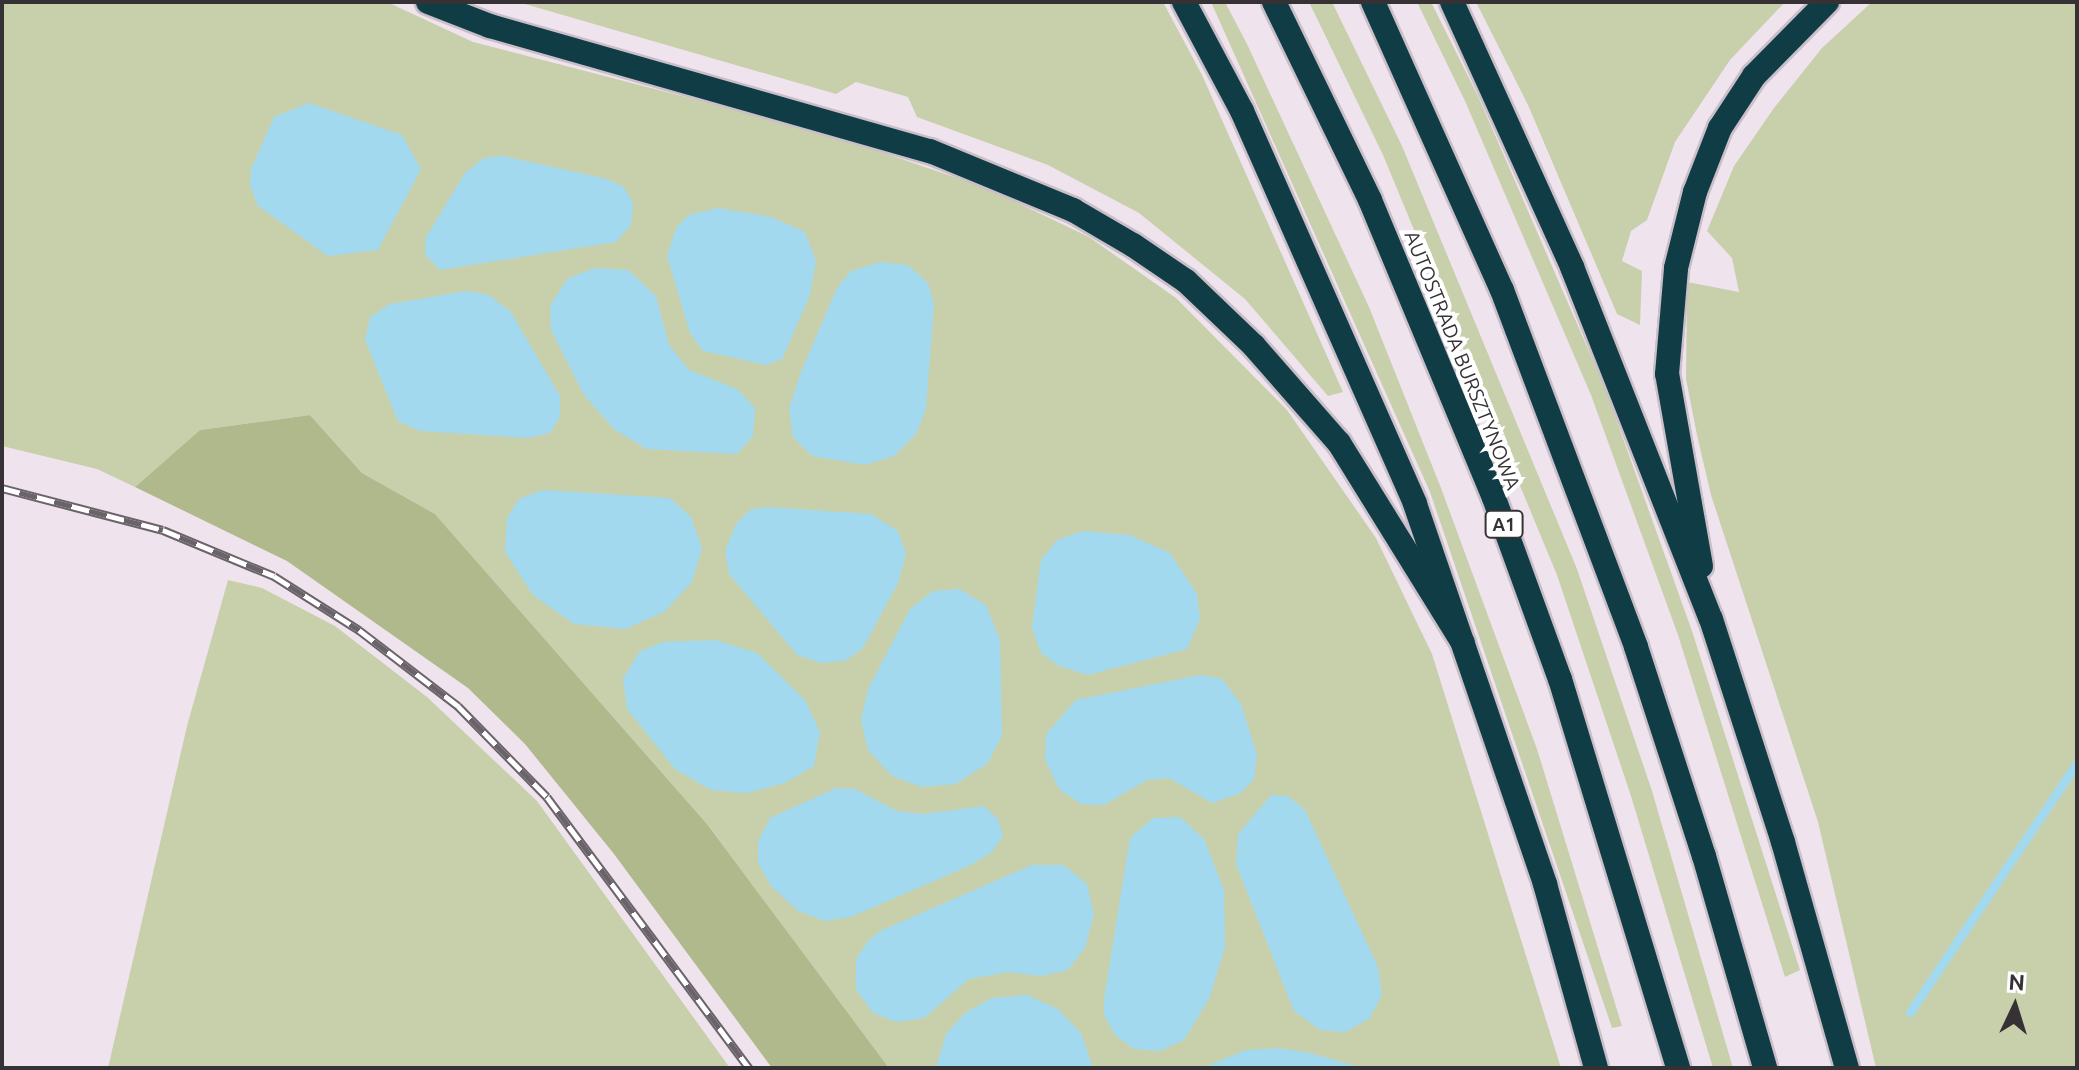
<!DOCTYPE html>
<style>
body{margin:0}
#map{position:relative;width:2079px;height:1070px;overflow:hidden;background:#efe3ee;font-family:Ubuntu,sans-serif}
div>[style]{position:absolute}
.green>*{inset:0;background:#c8d0ab}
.forest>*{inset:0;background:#b0b98b}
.water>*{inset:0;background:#a2d9ef}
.stream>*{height:9px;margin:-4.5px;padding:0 4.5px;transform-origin:4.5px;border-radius:4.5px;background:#a2d9ef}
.roads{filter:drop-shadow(2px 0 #cabfc9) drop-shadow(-2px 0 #cabfc9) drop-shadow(0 2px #cabfc9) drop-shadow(0 -2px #cabfc9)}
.highway>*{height:24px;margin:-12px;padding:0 12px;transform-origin:12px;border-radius:12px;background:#103d45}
.rail>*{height:9px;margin-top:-4.5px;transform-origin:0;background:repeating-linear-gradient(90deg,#fff 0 18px,#6a6369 0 36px);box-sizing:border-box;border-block:2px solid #6a6369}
span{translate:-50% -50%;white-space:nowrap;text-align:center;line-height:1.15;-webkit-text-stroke:8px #fff;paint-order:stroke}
.shield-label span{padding:2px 6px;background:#fff;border:2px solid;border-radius:6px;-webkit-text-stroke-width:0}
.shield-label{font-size:18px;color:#363135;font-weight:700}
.street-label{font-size:20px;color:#363135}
.frame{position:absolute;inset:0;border:4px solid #363135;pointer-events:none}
.north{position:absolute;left:1975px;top:966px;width:80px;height:80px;-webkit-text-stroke:6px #fff;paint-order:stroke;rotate:4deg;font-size:22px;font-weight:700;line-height:32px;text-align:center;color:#363135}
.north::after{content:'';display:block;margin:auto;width:28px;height:36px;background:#363135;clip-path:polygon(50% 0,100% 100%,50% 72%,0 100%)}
</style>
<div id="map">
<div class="green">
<div style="clip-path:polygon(2px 2px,387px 2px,473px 42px,829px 134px,989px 189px,1089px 237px,1176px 298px,1287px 410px,1376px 538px,1432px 654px,1561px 1068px,889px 1068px,707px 824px,435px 514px,362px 473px,310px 415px,200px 430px,135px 487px,97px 469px,2px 446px)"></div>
<div style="clip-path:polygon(518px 2px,1163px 2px,1202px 75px,1343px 392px,1328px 396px,1245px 299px,1139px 213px,1048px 165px,917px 117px,908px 97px,856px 82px,836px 94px)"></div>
<div style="clip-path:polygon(1211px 2px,1225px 2px,1247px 44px,1369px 307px,1441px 488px,1537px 749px,1622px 1026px,1612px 1028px,1430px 492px)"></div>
<div style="clip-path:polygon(1309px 2px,1332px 2px,1402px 146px,1577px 569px,1652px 791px,1733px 1068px,1713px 1068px,1631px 796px,1557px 575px,1383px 155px)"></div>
<div style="clip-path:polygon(1417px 2px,1431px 2px,1478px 96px,1605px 388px,1692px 631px,1800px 970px,1785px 977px,1678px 635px,1591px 395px,1465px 101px)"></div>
<div style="clip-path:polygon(1476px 2px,1785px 2px,1730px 60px,1675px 142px,1647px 220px,1631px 231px,1622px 261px,1642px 271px,1640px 325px,1617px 314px,1528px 105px)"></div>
<div style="clip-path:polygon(1872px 2px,2077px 2px,2077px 1068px,1876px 1068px,1818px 822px,1711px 495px,1697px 435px,1686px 379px,1687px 282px,1739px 292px,1732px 258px,1707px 231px,1734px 166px,1774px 108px,1822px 48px)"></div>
<div style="clip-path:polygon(228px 580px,262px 588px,335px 626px,427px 697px,537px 801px,730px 1068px,108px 1068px,187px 726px)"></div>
</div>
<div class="forest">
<div style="clip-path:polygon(310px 415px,362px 473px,435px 514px,707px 824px,889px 1068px,772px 1068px,614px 854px,525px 744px,468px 688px,287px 561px,135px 487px,200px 430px)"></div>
</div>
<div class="water">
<div style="clip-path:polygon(309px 103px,402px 135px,421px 169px,378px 250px,328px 256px,258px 206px,250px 185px,251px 169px,274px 117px)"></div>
<div style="clip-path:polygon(503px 156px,607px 179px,624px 187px,633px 203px,631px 225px,616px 242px,440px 270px,425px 255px,426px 237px,465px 173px,484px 158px)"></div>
<div style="clip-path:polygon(718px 208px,771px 217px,805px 232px,816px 261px,810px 295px,782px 359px,766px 365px,703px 351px,690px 333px,667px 256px,676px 228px,689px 215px)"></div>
<div style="clip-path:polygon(881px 262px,908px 265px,928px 283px,934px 304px,926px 409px,916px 434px,894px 456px,865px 465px,812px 456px,793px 437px,789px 409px,801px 372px,837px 288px,851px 271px)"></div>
<div style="clip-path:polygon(594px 268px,628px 270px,656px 296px,669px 345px,689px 370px,737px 389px,755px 408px,753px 436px,737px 454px,647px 449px,615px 430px,584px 395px,551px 330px,550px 306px,567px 279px)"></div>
<div style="clip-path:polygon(466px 291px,489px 295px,511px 312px,560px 396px,560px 417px,550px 433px,528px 438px,420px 431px,398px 421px,365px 340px,370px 317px,390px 304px)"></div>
<div style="clip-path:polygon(543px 490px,670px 498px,691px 517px,702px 548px,692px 582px,664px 612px,625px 629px,574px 624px,533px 595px,505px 552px,507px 518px,519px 499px)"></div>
<div style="clip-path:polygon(767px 507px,871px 514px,898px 531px,906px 554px,898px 583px,863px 648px,845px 661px,821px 663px,797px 655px,729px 574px,725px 551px,736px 524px,751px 509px)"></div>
<div style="clip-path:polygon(1083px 531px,1130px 535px,1170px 553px,1197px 594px,1200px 619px,1187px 649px,1088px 675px,1059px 666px,1041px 653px,1032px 628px,1041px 560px,1057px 540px)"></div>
<div style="clip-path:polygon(959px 589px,986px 605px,1000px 640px,1002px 735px,988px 763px,956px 784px,921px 787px,892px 776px,868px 750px,861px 720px,868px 689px,910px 609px,933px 591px)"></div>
<div style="clip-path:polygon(716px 640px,757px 653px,805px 700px,820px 732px,814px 766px,785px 783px,746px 793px,711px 790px,675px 769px,627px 709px,623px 679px,639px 652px,663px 642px)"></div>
<div style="clip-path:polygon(1200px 675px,1222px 679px,1241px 704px,1257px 755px,1254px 779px,1241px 793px,1212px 803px,1169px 778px,1147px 780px,1104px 805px,1081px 804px,1059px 789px,1045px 760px,1046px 734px,1076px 700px)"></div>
<div style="clip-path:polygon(836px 788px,855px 789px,897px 811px,923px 814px,984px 806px,998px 819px,1003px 836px,992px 852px,971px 865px,851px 917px,825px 921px,798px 911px,771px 886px,758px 863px,758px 842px,770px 818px)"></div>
<div style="clip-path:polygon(1271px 795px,1288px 796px,1305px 810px,1378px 967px,1382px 995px,1369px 1019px,1345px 1032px,1320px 1030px,1294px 1011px,1236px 864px,1238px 834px)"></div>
<div style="clip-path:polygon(1180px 817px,1204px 839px,1224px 890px,1225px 947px,1209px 999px,1184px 1040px,1160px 1051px,1134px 1049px,1115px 1035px,1104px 1015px,1104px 999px,1130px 838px,1153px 818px)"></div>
<div style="clip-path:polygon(1032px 865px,1064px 865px,1087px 884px,1094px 914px,1085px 948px,1068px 970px,1041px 976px,1009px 972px,969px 979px,924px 1018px,897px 1022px,873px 1013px,856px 989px,856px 959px,868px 941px,880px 931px)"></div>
<div style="clip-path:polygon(1027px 995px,1058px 1009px,1081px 1033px,1093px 1068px,936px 1068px,946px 1034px,965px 1013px,992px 998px)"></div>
<div style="clip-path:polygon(1278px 1048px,1310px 1053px,1363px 1068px,1202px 1068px,1246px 1050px)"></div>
</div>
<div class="stream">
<div style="left:1910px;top:1012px;width:300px;rotate:-56.2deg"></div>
</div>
<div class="roads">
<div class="highway">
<div style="left:428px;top:2px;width:66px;rotate:21.2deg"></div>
<div style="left:490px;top:26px;width:457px;rotate:15.9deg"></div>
<div style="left:930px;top:151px;width:155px;rotate:22.4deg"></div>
<div style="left:1073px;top:210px;width:69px;rotate:30.3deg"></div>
<div style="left:1133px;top:245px;width:64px;rotate:34.2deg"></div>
<div style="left:1186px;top:281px;width:94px;rotate:43.7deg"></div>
<div style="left:1254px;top:346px;width:129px;rotate:48.8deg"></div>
<div style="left:1339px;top:443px;width:235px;rotate:58.2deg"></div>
<div style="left:1184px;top:2px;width:123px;rotate:62deg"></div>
<div style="left:1242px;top:111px;width:429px;rotate:66.2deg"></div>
<div style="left:1415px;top:504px;width:402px;rotate:71.1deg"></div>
<div style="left:1545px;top:884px;width:191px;rotate:74.5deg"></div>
<div style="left:1274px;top:2px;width:220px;rotate:64.1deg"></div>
<div style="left:1370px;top:200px;width:323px;rotate:67.4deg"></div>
<div style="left:1494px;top:498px;width:193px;rotate:70deg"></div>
<div style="left:1560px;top:679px;width:407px;rotate:73.1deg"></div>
<div style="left:1373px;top:2px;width:316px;rotate:65.9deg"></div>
<div style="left:1502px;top:290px;width:381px;rotate:69.4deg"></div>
<div style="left:1636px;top:647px;width:220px;rotate:72deg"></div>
<div style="left:1704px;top:856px;width:221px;rotate:73.9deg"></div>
<div style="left:1452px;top:2px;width:291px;rotate:65.6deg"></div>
<div style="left:1572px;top:267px;width:378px;rotate:68.5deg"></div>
<div style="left:1711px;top:619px;width:234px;rotate:72.1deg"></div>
<div style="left:1783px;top:842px;width:235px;rotate:74.2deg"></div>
<div style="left:1701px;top:566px;width:195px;rotate:-100deg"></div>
<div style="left:1667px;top:374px;width:106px;rotate:-85.1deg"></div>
<div style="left:1676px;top:268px;width:78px;rotate:-76deg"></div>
<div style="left:1695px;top:192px;width:69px;rotate:-68.7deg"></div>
<div style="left:1720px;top:128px;width:62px;rotate:-56.8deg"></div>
<div style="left:1754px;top:76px;width:104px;rotate:-45.4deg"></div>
</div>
</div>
<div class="rail">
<div style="left:2px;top:488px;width:166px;rotate:14.6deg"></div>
<div style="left:163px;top:530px;width:120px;rotate:22.5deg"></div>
<div style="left:274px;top:576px;width:101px;rotate:32.4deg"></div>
<div style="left:359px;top:630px;width:125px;rotate:37.5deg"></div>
<div style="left:458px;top:706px;width:127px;rotate:45.6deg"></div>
<div style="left:547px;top:797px;width:338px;rotate:53.3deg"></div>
</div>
<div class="shield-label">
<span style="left:1504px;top:524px">A1</span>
</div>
<div class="street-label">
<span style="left:1463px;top:360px;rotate:68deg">AUTOSTRADA BURSZTYNOWA</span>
</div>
<div class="frame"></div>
<div class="north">N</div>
</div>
